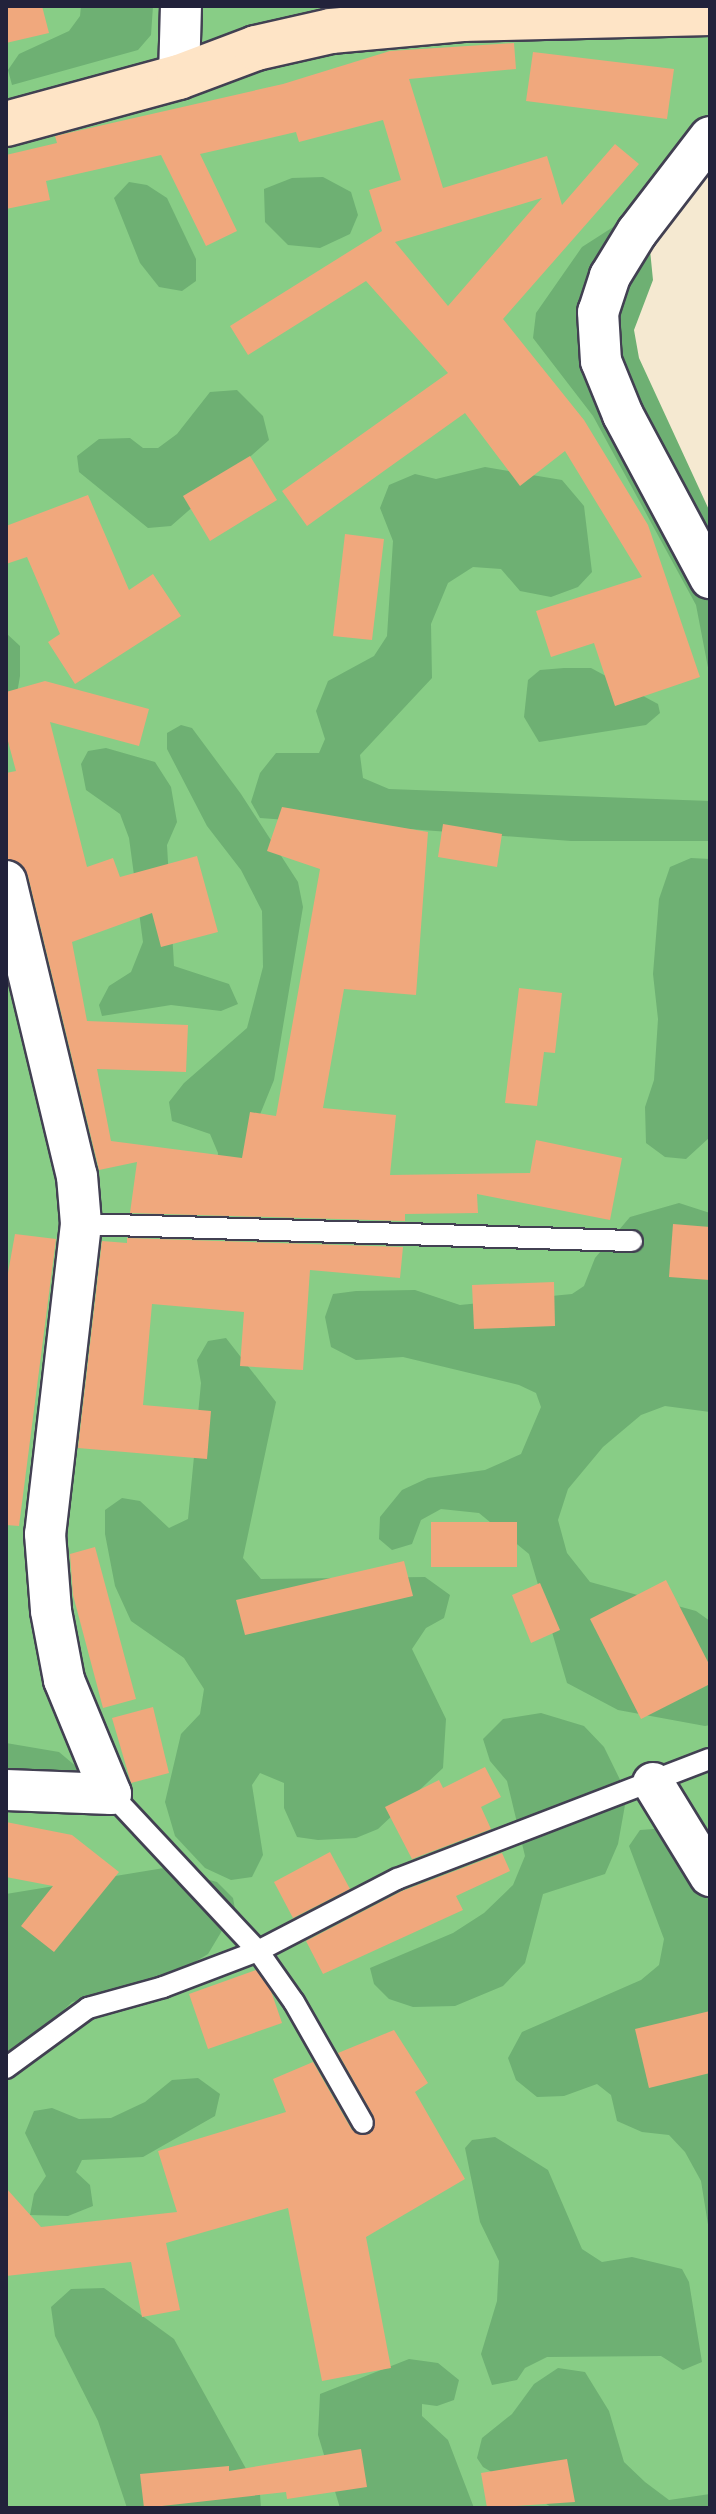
<!DOCTYPE html>
<style>
body{margin:0}
#map{position:relative;width:716px;height:2514px;overflow:hidden;background:#f5e9d1;font-family:Mali,sans-serif}
div>[style]{position:absolute}
.green>*{inset:0;background:#88cd86}
.forest>*{inset:0;background:#6eb073}
.building>*{inset:0;background:#f0a87d}
.roads{filter:drop-shadow(2px 0 #424052) drop-shadow(-2px 0 #424052) drop-shadow(0 2px #424052) drop-shadow(0 -2px #424052)}
.lane>*{height:20px;margin:-10px;padding:0 10px;transform-origin:10px;border-radius:10px;background:#fff}
.street>*{height:40px;margin:-20px;padding:0 20px;transform-origin:20px;border-radius:20px;background:#fff}
.secondary>*{height:44px;margin:-22px;padding:0 22px;transform-origin:22px;border-radius:22px;background:#fee4c6}
span{translate:-50% -50%;white-space:nowrap;text-align:center;line-height:1.15;-webkit-text-stroke:8px #fbf7ec;paint-order:stroke}
.frame{position:absolute;inset:0;border:8px solid #22223b;pointer-events:none}
</style>
<div id="map">
<div class="green">
<div style="clip-path:polygon(6px 6px,710px 6px,710px 118px,582px 317px,710px 591px,710px 2508px,6px 2508px)"></div>
</div>
<div class="forest">
<div style="clip-path:polygon(81px 6px,153px 6px,151px 35px,138px 50px,12px 85px,8px 70px,19px 54px,69px 31px,80px 16px)"></div>
<div style="clip-path:polygon(323px 177px,351px 192px,358px 215px,350px 234px,320px 248px,288px 245px,265px 222px,264px 189px,292px 178px)"></div>
<div style="clip-path:polygon(129px 182px,147px 185px,167px 198px,196px 259px,196px 281px,182px 291px,159px 287px,140px 263px,114px 198px)"></div>
<div style="clip-path:polygon(621px 222px,642px 233px,650px 250px,653px 280px,634px 330px,639px 358px,710px 512px,710px 678px,696px 605px,593px 416px,533px 338px,536px 313px,582px 247px)"></div>
<div style="clip-path:polygon(237px 390px,263px 416px,269px 440px,171px 526px,148px 528px,79px 472px,77px 456px,99px 439px,130px 438px,143px 448px,158px 448px,177px 434px,210px 392px)"></div>
<div style="clip-path:polygon(485px 467px,562px 480px,584px 506px,592px 572px,578px 587px,551px 597px,520px 591px,501px 569px,473px 567px,448px 583px,431px 624px,432px 678px,360px 755px,363px 778px,389px 789px,710px 801px,710px 841px,571px 841px,260px 818px,251px 802px,260px 773px,276px 753px,319px 753px,325px 739px,316px 711px,328px 681px,374px 656px,387px 636px,393px 541px,380px 508px,389px 485px,415px 474px,436px 479px)"></div>
<div style="clip-path:polygon(6px 633px,20px 646px,20px 676px,6px 757px)"></div>
<div style="clip-path:polygon(564px 668px,591px 668px,658px 704px,660px 713px,646px 725px,539px 742px,524px 717px,528px 680px,540px 670px)"></div>
<div style="clip-path:polygon(181px 725px,192px 728px,241px 794px,298px 882px,303px 907px,274px 1080px,229px 1191px,215px 1195px,218px 1153px,210px 1134px,172px 1121px,169px 1102px,184px 1083px,247px 1028px,263px 967px,262px 911px,241px 870px,207px 826px,167px 749px,167px 733px)"></div>
<div style="clip-path:polygon(106px 748px,155px 762px,171px 787px,177px 822px,167px 845px,174px 966px,229px 984px,238px 1004px,221px 1011px,171px 1005px,102px 1016px,99px 1005px,109px 986px,131px 972px,143px 942px,129px 838px,120px 814px,86px 790px,81px 764px,88px 751px)"></div>
<div style="clip-path:polygon(691px 858px,710px 859px,710px 1137px,686px 1159px,665px 1157px,646px 1143px,645px 1107px,654px 1080px,658px 1019px,653px 974px,659px 899px,670px 867px)"></div>
<div style="clip-path:polygon(679px 1203px,710px 1213px,710px 1412px,665px 1406px,641px 1415px,603px 1447px,568px 1489px,558px 1520px,567px 1553px,590px 1582px,696px 1611px,710px 1621px,710px 1725px,705px 1726px,618px 1710px,567px 1683px,529px 1554px,479px 1513px,441px 1509px,421px 1520px,412px 1544px,392px 1550px,379px 1539px,380px 1517px,402px 1490px,428px 1478px,485px 1470px,521px 1454px,541px 1407px,536px 1393px,519px 1385px,403px 1357px,356px 1360px,331px 1347px,325px 1317px,333px 1294px,356px 1291px,415px 1290px,460px 1305px,572px 1294px,584px 1286px,595px 1258px,630px 1217px)"></div>
<div style="clip-path:polygon(226px 1338px,276px 1402px,243px 1558px,261px 1579px,425px 1577px,450px 1595px,444px 1618px,426px 1628px,412px 1649px,446px 1719px,443px 1768px,378px 1829px,356px 1838px,318px 1840px,297px 1837px,284px 1808px,284px 1783px,260px 1773px,252px 1785px,263px 1855px,252px 1877px,231px 1880px,205px 1868px,175px 1836px,165px 1802px,181px 1734px,200px 1714px,204px 1689px,184px 1658px,131px 1621px,115px 1586px,105px 1534px,105px 1510px,122px 1498px,140px 1501px,169px 1528px,188px 1519px,201px 1383px,197px 1360px,208px 1341px)"></div>
<div style="clip-path:polygon(541px 1713px,584px 1726px,604px 1747px,627px 1794px,618px 1844px,605px 1874px,543px 1894px,525px 1963px,503px 1986px,455px 2006px,413px 2007px,389px 1999px,374px 1984px,370px 1968px,453px 1933px,484px 1913px,513px 1885px,525px 1856px,507px 1781px,490px 1761px,483px 1739px,503px 1719px)"></div>
<div style="clip-path:polygon(6px 1743px,59px 1752px,84px 1773px,6px 1797px)"></div>
<div style="clip-path:polygon(681px 1827px,710px 1839px,710px 2237px,701px 2181px,685px 2152px,669px 2135px,642px 2132px,617px 2121px,611px 2095px,597px 2084px,564px 2096px,537px 2097px,516px 2080px,508px 2058px,522px 2032px,641px 1980px,659px 1965px,664px 1939px,629px 1846px,640px 1830px)"></div>
<div style="clip-path:polygon(164px 1868px,217px 1882px,233px 1898px,235px 1909px,208px 1954px,170px 1977px,72px 2002px,6px 2067px,6px 1894px)"></div>
<div style="clip-path:polygon(198px 2078px,220px 2094px,215px 2116px,143px 2157px,82px 2160px,76px 2172px,90px 2185px,93px 2206px,68px 2216px,30px 2215px,34px 2194px,46px 2176px,25px 2133px,34px 2111px,52px 2108px,79px 2119px,111px 2118px,145px 2102px,172px 2080px)"></div>
<div style="clip-path:polygon(495px 2137px,548px 2170px,582px 2249px,602px 2262px,632px 2257px,682px 2269px,689px 2282px,702px 2362px,683px 2370px,661px 2356px,547px 2357px,525px 2368px,517px 2380px,492px 2385px,481px 2354px,497px 2301px,499px 2261px,480px 2222px,465px 2148px,472px 2140px)"></div>
<div style="clip-path:polygon(104px 2288px,174px 2339px,260px 2494px,261px 2508px,127px 2508px,98px 2421px,55px 2336px,51px 2307px,71px 2289px)"></div>
<div style="clip-path:polygon(409px 2359px,438px 2363px,459px 2380px,454px 2400px,437px 2406px,422px 2404px,422px 2416px,448px 2440px,474px 2508px,340px 2508px,318px 2435px,320px 2394px)"></div>
<div style="clip-path:polygon(558px 2368px,585px 2372px,609px 2411px,624px 2462px,645px 2482px,669px 2500px,710px 2494px,710px 2508px,553px 2508px,483px 2467px,477px 2458px,482px 2438px,512px 2414px,534px 2384px)"></div>
</div>
<div class="building">
<div style="clip-path:polygon(6px 6px,42px 6px,49px 33px,6px 43px)"></div>
<div style="clip-path:polygon(evenodd,514px 43px,516px 69px,409px 79px,443px 188px,547px 156px,562px 205px,615px 144px,639px 164px,503px 319px,584px 420px,648px 525px,700px 677px,615px 706px,594px 643px,551px 657px,536px 611px,642px 577px,565px 451px,520px 486px,465px 413px,307px 526px,282px 491px,448px 373px,366px 281px,248px 355px,230px 326px,382px 231px,369px 190px,401px 180px,383px 120px,299px 142px,296px 132px,200px 154px,237px 231px,206px 246px,161px 155px,46px 181px,50px 200px,6px 209px,6px 155px,57px 143px,55px 136px,283px 84px,390px 51px,514px 43px,542px 198px,448px 306px,395px 242px,542px 198px)"></div>
<div style="clip-path:polygon(533px 52px,674px 69px,667px 119px,526px 101px)"></div>
<div style="clip-path:polygon(250px 456px,277px 500px,210px 541px,183px 496px)"></div>
<div style="clip-path:polygon(88px 495px,129px 590px,153px 574px,181px 616px,75px 684px,48px 642px,60px 634px,27px 557px,6px 564px,6px 526px)"></div>
<div style="clip-path:polygon(345px 534px,384px 539px,372px 640px,333px 636px)"></div>
<div style="clip-path:polygon(45px 681px,149px 709px,139px 746px,50px 722px,87px 867px,113px 858px,120px 877px,197px 856px,218px 932px,161px 947px,152px 913px,72px 942px,87px 1021px,188px 1025px,186px 1072px,97px 1069px,111px 1141px,242px 1158px,250px 1112px,276px 1116px,320px 869px,267px 851px,282px 807px,428px 832px,416px 995px,344px 989px,323px 1108px,396px 1115px,390px 1175px,530px 1173px,536px 1140px,622px 1158px,610px 1220px,477px 1194px,478px 1213px,405px 1214px,405px 1221px,130px 1213px,137px 1162px,99px 1170px,28px 876px,22px 865px,6px 859px,6px 773px,16px 771px,6px 734px,6px 692px)"></div>
<div style="clip-path:polygon(443px 824px,502px 834px,497px 867px,438px 857px)"></div>
<div style="clip-path:polygon(519px 988px,562px 993px,555px 1053px,544px 1052px,537px 1106px,505px 1103px)"></div>
<div style="clip-path:polygon(673px 1224px,710px 1227px,710px 1280px,669px 1277px)"></div>
<div style="clip-path:polygon(15px 1234px,56px 1239px,19px 1526px,6px 1525px,6px 1284px)"></div>
<div style="clip-path:polygon(127px 1238px,403px 1247px,400px 1278px,310px 1270px,303px 1370px,240px 1366px,244px 1312px,152px 1304px,143px 1405px,211px 1411px,207px 1459px,78px 1448px,102px 1241px,127px 1243px)"></div>
<div style="clip-path:polygon(554px 1282px,555px 1326px,474px 1329px,472px 1285px)"></div>
<div style="clip-path:polygon(431px 1522px,517px 1522px,517px 1567px,431px 1567px)"></div>
<div style="clip-path:polygon(95px 1547px,136px 1699px,103px 1708px,73px 1595px,70px 1554px)"></div>
<div style="clip-path:polygon(404px 1561px,413px 1596px,245px 1635px,236px 1600px)"></div>
<div style="clip-path:polygon(666px 1580px,710px 1666px,710px 1684px,641px 1719px,590px 1619px)"></div>
<div style="clip-path:polygon(540px 1583px,560px 1630px,531px 1643px,512px 1595px)"></div>
<div style="clip-path:polygon(153px 1707px,169px 1773px,131px 1783px,112px 1718px)"></div>
<div style="clip-path:polygon(485px 1767px,501px 1797px,481px 1807px,491px 1829px,412px 1859px,385px 1807px,439px 1780px,443px 1788px)"></div>
<div style="clip-path:polygon(6px 1822px,72px 1835px,119px 1872px,54px 1952px,21px 1926px,53px 1886px,6px 1877px)"></div>
<div style="clip-path:polygon(330px 1852px,350px 1889px,293px 1918px,274px 1882px)"></div>
<div style="clip-path:polygon(502px 1853px,510px 1871px,456px 1896px,463px 1910px,323px 1974px,306px 1941px,402px 1891px)"></div>
<div style="clip-path:polygon(256px 1970px,271px 1991px,282px 2023px,208px 2049px,189px 1994px)"></div>
<div style="clip-path:polygon(710px 2011px,710px 2073px,649px 2088px,635px 2029px)"></div>
<div style="clip-path:polygon(394px 2030px,428px 2083px,415px 2092px,465px 2179px,366px 2237px,391px 2368px,322px 2381px,288px 2208px,166px 2243px,180px 2310px,142px 2317px,131px 2262px,6px 2276px,6px 2188px,41px 2227px,177px 2212px,158px 2151px,286px 2112px,273px 2079px,313px 2062px,352px 2130px,370px 2134px,374px 2117px,338px 2053px)"></div>
<div style="clip-path:polygon(361px 2449px,367px 2487px,287px 2499px,286px 2492px,144px 2508px,140px 2474px,229px 2466px,229px 2471px)"></div>
<div style="clip-path:polygon(567px 2459px,575px 2502px,487px 2508px,481px 2473px)"></div>
</div>
<div class="roads">
<div class="lane">
<div style="left:81px;top:1224px;width:551px;rotate:1.77deg"></div>
<div style="left:111px;top:1794px;width:215px;rotate:46.9deg"></div>
<div style="left:258px;top:1951px;width:62px;rotate:54.8deg"></div>
<div style="left:294px;top:2002px;width:139px;rotate:60.3deg"></div>
<div style="left:6px;top:2068px;width:102px;rotate:-36.2deg"></div>
<div style="left:88px;top:2008px;width:78px;rotate:-15.6deg"></div>
<div style="left:163px;top:1987px;width:102px;rotate:-20.8deg"></div>
<div style="left:258px;top:1951px;width:157px;rotate:-27.4deg"></div>
<div style="left:397px;top:1879px;width:335px;rotate:-21deg"></div>
</div>
<div class="street">
<div style="left:179px;top:77px;width:71px;rotate:-88.4deg"></div>
<div style="left:710px;top:137px;width:120px;rotate:127.5deg"></div>
<div style="left:637px;top:232px;width:52px;rotate:121.5deg"></div>
<div style="left:610px;top:276px;width:38px;rotate:108deg"></div>
<div style="left:598px;top:312px;width:49px;rotate:86.5deg"></div>
<div style="left:601px;top:361px;width:58px;rotate:67.8deg"></div>
<div style="left:623px;top:415px;width:185px;rotate:61.9deg"></div>
<div style="left:6px;top:881px;width:303px;rotate:76.5deg"></div>
<div style="left:77px;top:1176px;width:48px;rotate:85.2deg"></div>
<div style="left:81px;top:1224px;width:312px;rotate:96.6deg"></div>
<div style="left:45px;top:1534px;width:77px;rotate:85.5deg"></div>
<div style="left:51px;top:1611px;width:70px;rotate:79.3deg"></div>
<div style="left:64px;top:1680px;width:123px;rotate:67.6deg"></div>
<div style="left:111px;top:1794px;width:105px;rotate:-177.8deg"></div>
<div style="left:653px;top:1783px;width:109px;rotate:58.5deg"></div>
</div>
<div class="secondary">
<div style="left:6px;top:124px;width:179px;rotate:-15.2deg"></div>
<div style="left:179px;top:77px;width:82px;rotate:-20.6deg"></div>
<div style="left:256px;top:48px;width:77px;rotate:-12.8deg"></div>
<div style="left:331px;top:31px;width:132px;rotate:-5.2deg"></div>
<div style="left:462px;top:19px;width:248px;rotate:-1.4deg"></div>
</div>
</div>
<div class="frame"></div>
</div>
